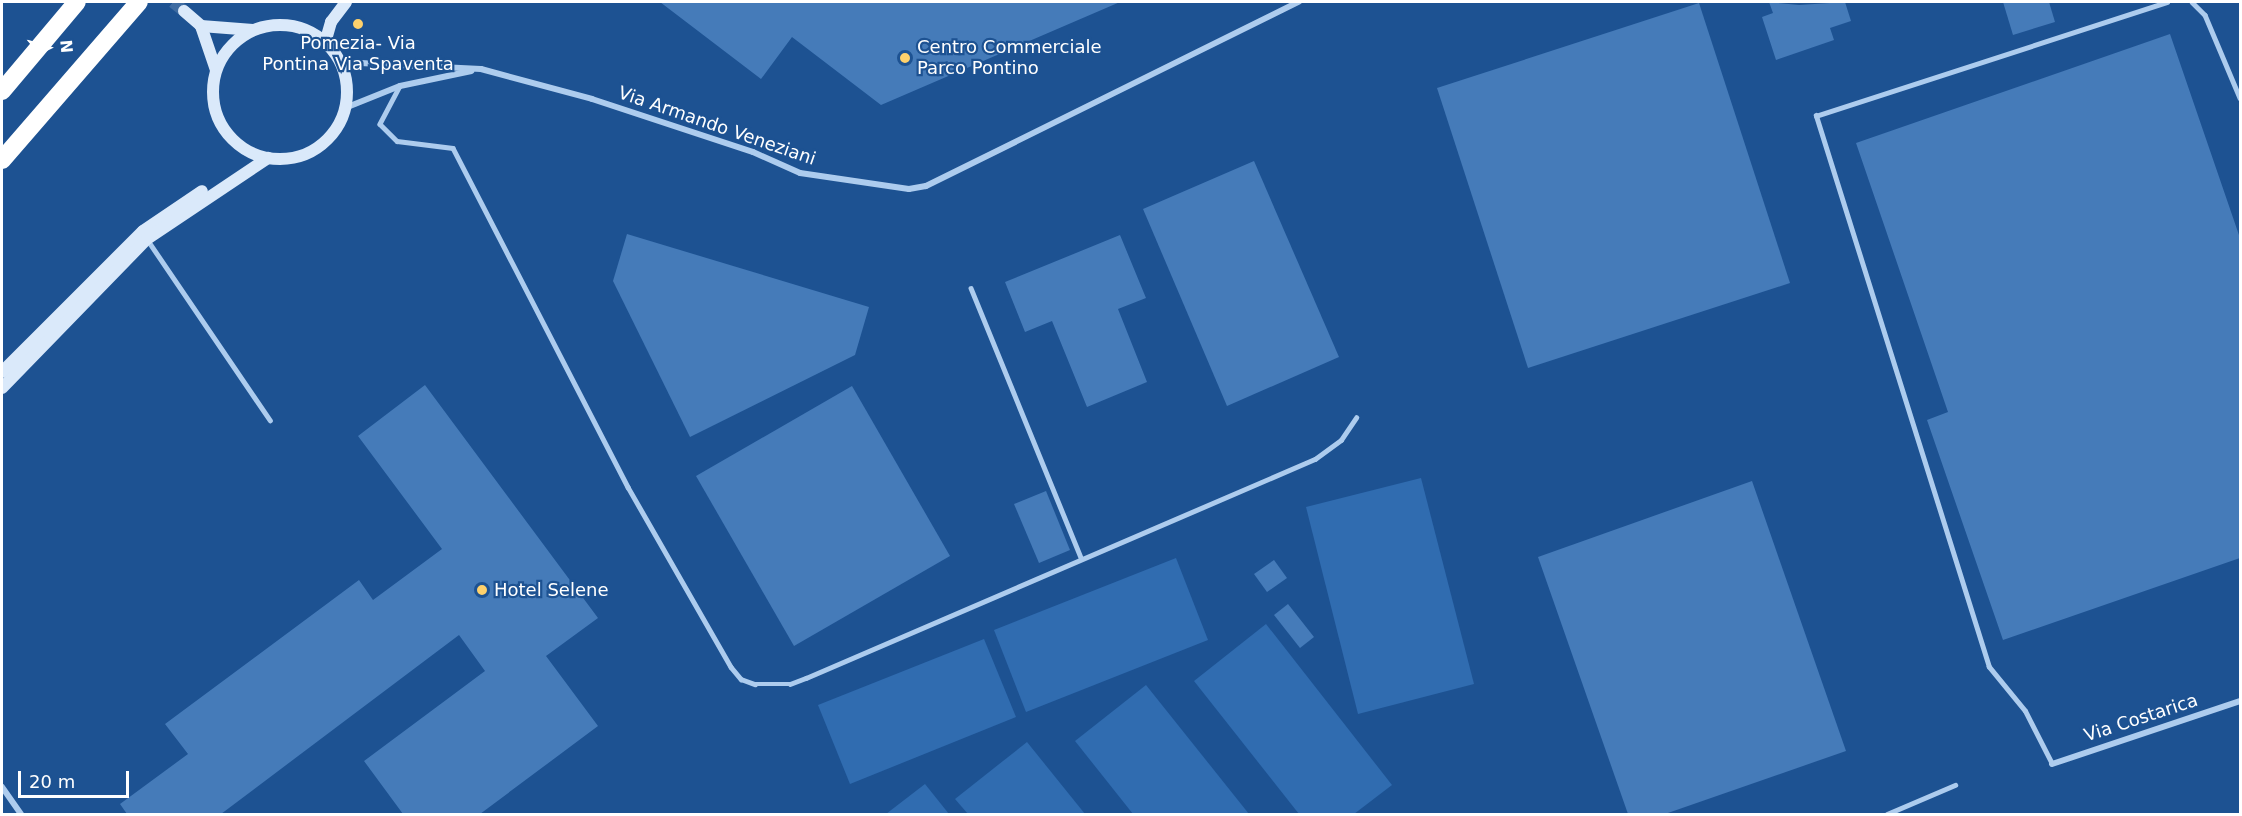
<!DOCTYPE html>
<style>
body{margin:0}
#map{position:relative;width:2242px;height:816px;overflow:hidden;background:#1d5292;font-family:"DejaVu Sans",sans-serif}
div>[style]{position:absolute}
.green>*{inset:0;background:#306cb0}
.building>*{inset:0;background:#457bb9}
.secondary-tunnel>*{height:12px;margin-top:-6px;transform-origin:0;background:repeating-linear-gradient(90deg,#3f6ca2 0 12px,transparent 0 18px)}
.lane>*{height:4.5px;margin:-2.25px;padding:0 2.25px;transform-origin:2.25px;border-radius:2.25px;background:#adccee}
.street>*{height:6px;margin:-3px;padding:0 3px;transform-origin:3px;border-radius:3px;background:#adccee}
.secondary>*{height:12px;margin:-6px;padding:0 6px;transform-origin:6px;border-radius:6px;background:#dae9fa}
.secondary>.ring{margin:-6px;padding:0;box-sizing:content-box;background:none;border:12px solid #dae9fa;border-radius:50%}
.highway>*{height:18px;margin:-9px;padding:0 9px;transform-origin:9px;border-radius:9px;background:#fff}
.dots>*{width:16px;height:16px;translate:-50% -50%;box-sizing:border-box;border:3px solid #1d5292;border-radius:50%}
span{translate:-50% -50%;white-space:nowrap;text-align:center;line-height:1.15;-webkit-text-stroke:4.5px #1d5292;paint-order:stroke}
.poi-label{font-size:18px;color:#fff}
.left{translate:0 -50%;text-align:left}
.street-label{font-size:18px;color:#fff}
.frame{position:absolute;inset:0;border:3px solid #fff;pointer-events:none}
.north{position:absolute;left:18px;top:18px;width:60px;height:60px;-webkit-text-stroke:4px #1d5292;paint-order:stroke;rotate:85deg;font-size:16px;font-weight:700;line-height:24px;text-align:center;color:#fff}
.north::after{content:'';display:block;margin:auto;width:21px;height:27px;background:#fff;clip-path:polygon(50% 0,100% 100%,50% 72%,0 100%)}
.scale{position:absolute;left:18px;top:771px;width:111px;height:27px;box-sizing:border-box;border:3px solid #fff;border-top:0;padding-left:8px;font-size:18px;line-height:21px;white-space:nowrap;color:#fff;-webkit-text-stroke:4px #1d5292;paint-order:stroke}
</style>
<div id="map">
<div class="green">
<div style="clip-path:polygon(1421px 478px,1474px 684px,1358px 714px,1306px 507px)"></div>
<div style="clip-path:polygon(1176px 558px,1208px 640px,1026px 712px,994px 630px)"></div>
<div style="clip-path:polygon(1266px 624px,1392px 785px,1354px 814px,1299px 814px,1194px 681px)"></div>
<div style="clip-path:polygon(984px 639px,1016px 717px,850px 784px,818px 705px)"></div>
<div style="clip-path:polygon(1146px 685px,1249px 814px,1133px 814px,1075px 741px)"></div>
<div style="clip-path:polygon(1027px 742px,1085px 814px,968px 814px,955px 799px)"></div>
<div style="clip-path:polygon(925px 784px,949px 814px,886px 814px)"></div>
</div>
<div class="building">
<div style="clip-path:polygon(660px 2px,1120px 2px,881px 105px,792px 37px,761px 79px)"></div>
<div style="clip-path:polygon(1769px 2px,1799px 5px,1845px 2px,1851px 21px,1830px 28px,1834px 40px,1776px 60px,1762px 17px,1773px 13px)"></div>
<div style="clip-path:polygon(2003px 2px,2049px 2px,2055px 22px,2013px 35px)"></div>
<div style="clip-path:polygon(1699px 3px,1790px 283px,1528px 368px,1437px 88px)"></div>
<div style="clip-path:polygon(2170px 34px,2240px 238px,2240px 558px,2003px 640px,1927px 420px,1948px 412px,1856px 143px)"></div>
<div style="clip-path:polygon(1254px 161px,1339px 357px,1227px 406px,1143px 209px)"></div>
<div style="clip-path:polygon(627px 234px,869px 307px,855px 355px,690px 437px,613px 281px)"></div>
<div style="clip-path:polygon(1120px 235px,1146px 298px,1118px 309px,1147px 382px,1087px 407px,1052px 321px,1025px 332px,1005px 282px)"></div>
<div style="clip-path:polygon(425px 385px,598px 618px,546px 656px,598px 726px,480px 814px,403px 814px,364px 761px,485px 671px,459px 635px,221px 814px,127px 814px,120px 804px,188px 754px,165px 724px,359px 580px,373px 600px,442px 549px,358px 436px)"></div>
<div style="clip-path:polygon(852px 386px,950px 556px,794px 646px,696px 476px)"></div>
<div style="clip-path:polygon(1752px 481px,1846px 751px,1665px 814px,1628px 814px,1538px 557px)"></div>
<div style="clip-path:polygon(1046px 491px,1070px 550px,1039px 563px,1014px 504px)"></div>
<div style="clip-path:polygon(1274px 560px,1287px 578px,1267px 592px,1254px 574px)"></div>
<div style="clip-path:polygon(1288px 604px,1314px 637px,1300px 648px,1274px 615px)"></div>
</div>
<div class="secondary-tunnel">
<div style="left:173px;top:2px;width:14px;rotate:39deg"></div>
</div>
<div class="lane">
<div style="left:2192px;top:2px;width:18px;rotate:45deg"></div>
<div style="left:2205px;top:15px;width:90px;rotate:67.1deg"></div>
<div style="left:400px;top:86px;width:43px;rotate:117.8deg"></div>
<div style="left:380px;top:124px;width:24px;rotate:45deg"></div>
<div style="left:397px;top:141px;width:56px;rotate:7.1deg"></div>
<div style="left:453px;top:148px;width:382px;rotate:62.7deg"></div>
<div style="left:628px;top:487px;width:207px;rotate:60.2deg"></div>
<div style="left:731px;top:667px;width:16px;rotate:50deg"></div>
<div style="left:741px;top:679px;width:15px;rotate:20deg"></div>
<div style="left:755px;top:684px;width:35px"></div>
<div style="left:790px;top:684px;width:17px;rotate:-21deg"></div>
<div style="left:806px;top:678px;width:554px;rotate:-23.28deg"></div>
<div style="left:1315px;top:459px;width:32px;rotate:-36deg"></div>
<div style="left:1341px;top:440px;width:27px;rotate:-56deg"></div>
<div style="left:147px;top:239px;width:219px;rotate:55.8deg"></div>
<div style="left:971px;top:288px;width:292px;rotate:67.8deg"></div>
<div style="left:2052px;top:764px;width:59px;rotate:-117deg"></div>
<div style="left:2025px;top:711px;width:57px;rotate:-129.3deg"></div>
<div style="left:1989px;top:667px;width:578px;rotate:-107.43deg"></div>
<div style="left:1816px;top:116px;width:369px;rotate:-18deg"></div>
<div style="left:1887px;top:814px;width:74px;rotate:-23.1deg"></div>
</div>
<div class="street">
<div style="left:340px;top:62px;width:141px;rotate:2.8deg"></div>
<div style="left:481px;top:69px;width:115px;rotate:15.1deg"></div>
<div style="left:592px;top:99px;width:169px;rotate:18.2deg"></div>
<div style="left:753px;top:152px;width:51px;rotate:24.1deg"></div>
<div style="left:800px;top:173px;width:110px;rotate:8.4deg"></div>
<div style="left:909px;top:189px;width:17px;rotate:-10deg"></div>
<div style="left:926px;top:186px;width:416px;rotate:-26.3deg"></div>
<div style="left:345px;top:108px;width:59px;rotate:-21.8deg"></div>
<div style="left:400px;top:86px;width:73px;rotate:-11.9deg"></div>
<div style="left:2052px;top:764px;width:198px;rotate:-18.5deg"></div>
<div style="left:2px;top:787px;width:33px;rotate:55deg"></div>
</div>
<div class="secondary">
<div style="left:184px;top:11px;width:23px;rotate:41deg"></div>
<div style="left:201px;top:26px;width:46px;rotate:71.2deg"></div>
<div class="ring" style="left:213px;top:25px;width:122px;height:122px"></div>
<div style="left:201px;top:26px;width:52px;rotate:4.4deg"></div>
<div style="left:325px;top:43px;width:22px;rotate:-74deg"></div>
<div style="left:331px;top:22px;width:25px;rotate:-53deg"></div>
<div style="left:2px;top:372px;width:199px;rotate:-45deg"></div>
<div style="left:143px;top:231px;width:71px;rotate:-34.1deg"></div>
<div style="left:2px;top:388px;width:208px;rotate:-45.8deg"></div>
<div style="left:147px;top:239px;width:146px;rotate:-33.8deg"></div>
</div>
<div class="highway">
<div style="left:2px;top:91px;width:116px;rotate:-49.9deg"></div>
<div style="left:2px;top:160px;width:209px;rotate:-49.1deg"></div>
</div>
<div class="dots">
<div style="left:358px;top:24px;background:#fed16c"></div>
<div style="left:905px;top:58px;background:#fed16c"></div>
<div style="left:482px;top:590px;background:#fed16c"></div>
</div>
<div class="poi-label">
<span style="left:358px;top:54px">Pomezia- Via<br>Pontina Via Spaventa</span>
<span class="left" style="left:917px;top:58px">Centro Commerciale<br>Parco Pontino</span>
<span class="left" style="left:494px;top:590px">Hotel Selene</span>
</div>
<div class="street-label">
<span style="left:717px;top:126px;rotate:19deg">Via Armando Veneziani</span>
<span style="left:2141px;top:718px;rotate:-18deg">Via Costarica</span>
</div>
<div class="frame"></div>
<div class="north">N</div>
<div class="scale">20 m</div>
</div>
